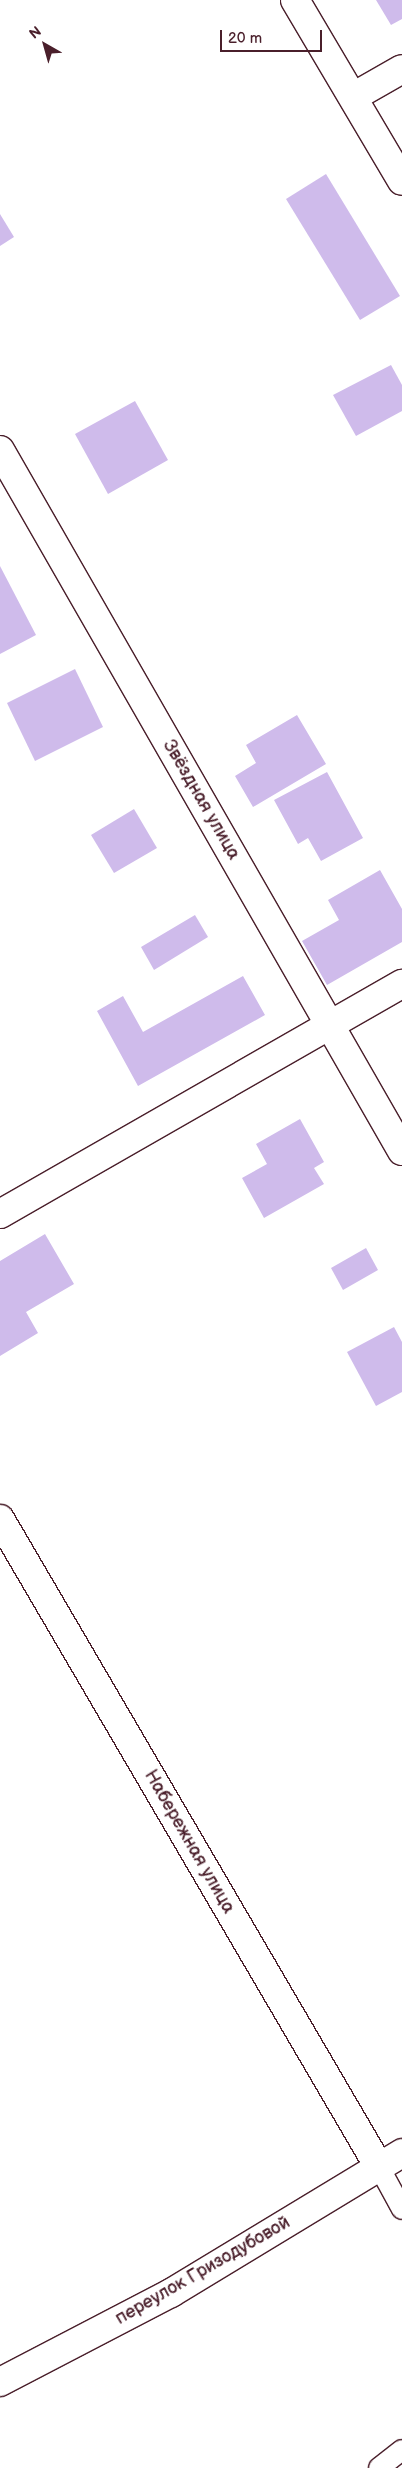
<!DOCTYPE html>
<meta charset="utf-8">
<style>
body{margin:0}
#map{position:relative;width:402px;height:2468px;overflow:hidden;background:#fff;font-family:"Balsamiq Sans",sans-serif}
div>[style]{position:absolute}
.building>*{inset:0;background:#cfbbeb}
.roads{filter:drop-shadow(1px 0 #4a1f2b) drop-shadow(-1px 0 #4a1f2b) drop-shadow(0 1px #4a1f2b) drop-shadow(0 -1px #4a1f2b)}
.service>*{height:20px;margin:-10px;padding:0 10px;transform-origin:10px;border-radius:10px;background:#fff}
.minor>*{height:28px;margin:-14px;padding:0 14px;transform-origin:14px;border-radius:14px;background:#fff}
.tertiary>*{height:28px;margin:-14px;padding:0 14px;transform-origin:14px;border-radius:14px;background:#fff}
span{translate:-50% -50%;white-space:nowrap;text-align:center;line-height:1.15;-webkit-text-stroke:4px #fff;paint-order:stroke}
.street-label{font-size:18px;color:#4a1f2b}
.north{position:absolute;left:20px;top:20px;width:50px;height:50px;-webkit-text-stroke:4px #fff;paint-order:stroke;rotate:322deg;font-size:14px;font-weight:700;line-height:20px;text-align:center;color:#4a1f2b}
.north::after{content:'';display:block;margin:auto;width:18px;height:22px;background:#4a1f2b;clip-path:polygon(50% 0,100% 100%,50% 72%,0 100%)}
.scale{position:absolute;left:220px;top:30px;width:102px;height:22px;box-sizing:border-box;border:2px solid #4a1f2b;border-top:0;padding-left:6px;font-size:15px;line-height:18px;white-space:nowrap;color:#4a1f2b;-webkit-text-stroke:4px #fff;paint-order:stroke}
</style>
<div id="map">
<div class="building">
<div style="clip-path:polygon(376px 0,402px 0,402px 19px,391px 25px)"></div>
<div style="clip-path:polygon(326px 174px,400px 296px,360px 320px,286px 199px)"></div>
<div style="clip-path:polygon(0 214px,14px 237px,0 246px)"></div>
<div style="clip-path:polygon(391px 365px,402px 385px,402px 411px,356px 436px,333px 395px)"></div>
<div style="clip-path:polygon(135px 401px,168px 460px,108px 494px,75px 434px)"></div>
<div style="clip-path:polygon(0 566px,36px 635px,0 654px)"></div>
<div style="clip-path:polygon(75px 669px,103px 727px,35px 761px,7px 703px)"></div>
<div style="clip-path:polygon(297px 715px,326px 764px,253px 807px,235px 776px,256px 763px,246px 745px)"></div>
<div style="clip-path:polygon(327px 772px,363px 838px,321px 861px,308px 838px,298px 844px,274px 800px)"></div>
<div style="clip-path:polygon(134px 809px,157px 848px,114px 873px,91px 835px)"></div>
<div style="clip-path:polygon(380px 870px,402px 909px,402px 942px,327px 985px,302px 941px,339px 920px,328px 900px)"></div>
<div style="clip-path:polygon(195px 915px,208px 937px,154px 970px,141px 947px)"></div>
<div style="clip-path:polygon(243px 976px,265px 1015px,138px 1086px,97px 1011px,123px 996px,143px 1032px)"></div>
<div style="clip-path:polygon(300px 1119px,324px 1162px,314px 1168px,324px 1184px,264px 1218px,242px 1178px,267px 1164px,256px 1144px)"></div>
<div style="clip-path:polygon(45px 1234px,74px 1284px,26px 1312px,38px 1333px,0 1356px,0 1261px)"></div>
<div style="clip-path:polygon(366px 1248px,378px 1270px,343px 1290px,331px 1268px)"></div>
<div style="clip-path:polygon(394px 1327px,402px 1342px,402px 1392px,376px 1406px,347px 1352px)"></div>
</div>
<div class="roads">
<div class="service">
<div style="left:378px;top:2165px;width:50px;rotate:61.4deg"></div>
<div style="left:379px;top:2468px;width:29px;rotate:-38deg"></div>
</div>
<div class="minor">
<div style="left:353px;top:97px;width:56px;rotate:-29.7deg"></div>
<div style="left:0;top:450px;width:808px;rotate:60.17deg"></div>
<div style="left:0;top:1214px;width:463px;rotate:-29.8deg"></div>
<div style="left:0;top:1519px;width:748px;rotate:59.67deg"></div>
<div style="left:0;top:2382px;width:193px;rotate:-27.5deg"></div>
<div style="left:171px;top:2293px;width:270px;rotate:-31.2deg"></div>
</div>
<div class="tertiary">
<div style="left:295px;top:0;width:210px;rotate:59.4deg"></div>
</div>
</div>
<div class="street-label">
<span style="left:201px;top:800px;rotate:60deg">Звёздная улица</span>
<span style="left:189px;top:1842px;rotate:60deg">Набережная улица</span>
<span style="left:203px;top:2271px;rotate:-30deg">переулок Гризодубовой</span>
</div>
<div class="north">N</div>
<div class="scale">20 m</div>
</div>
